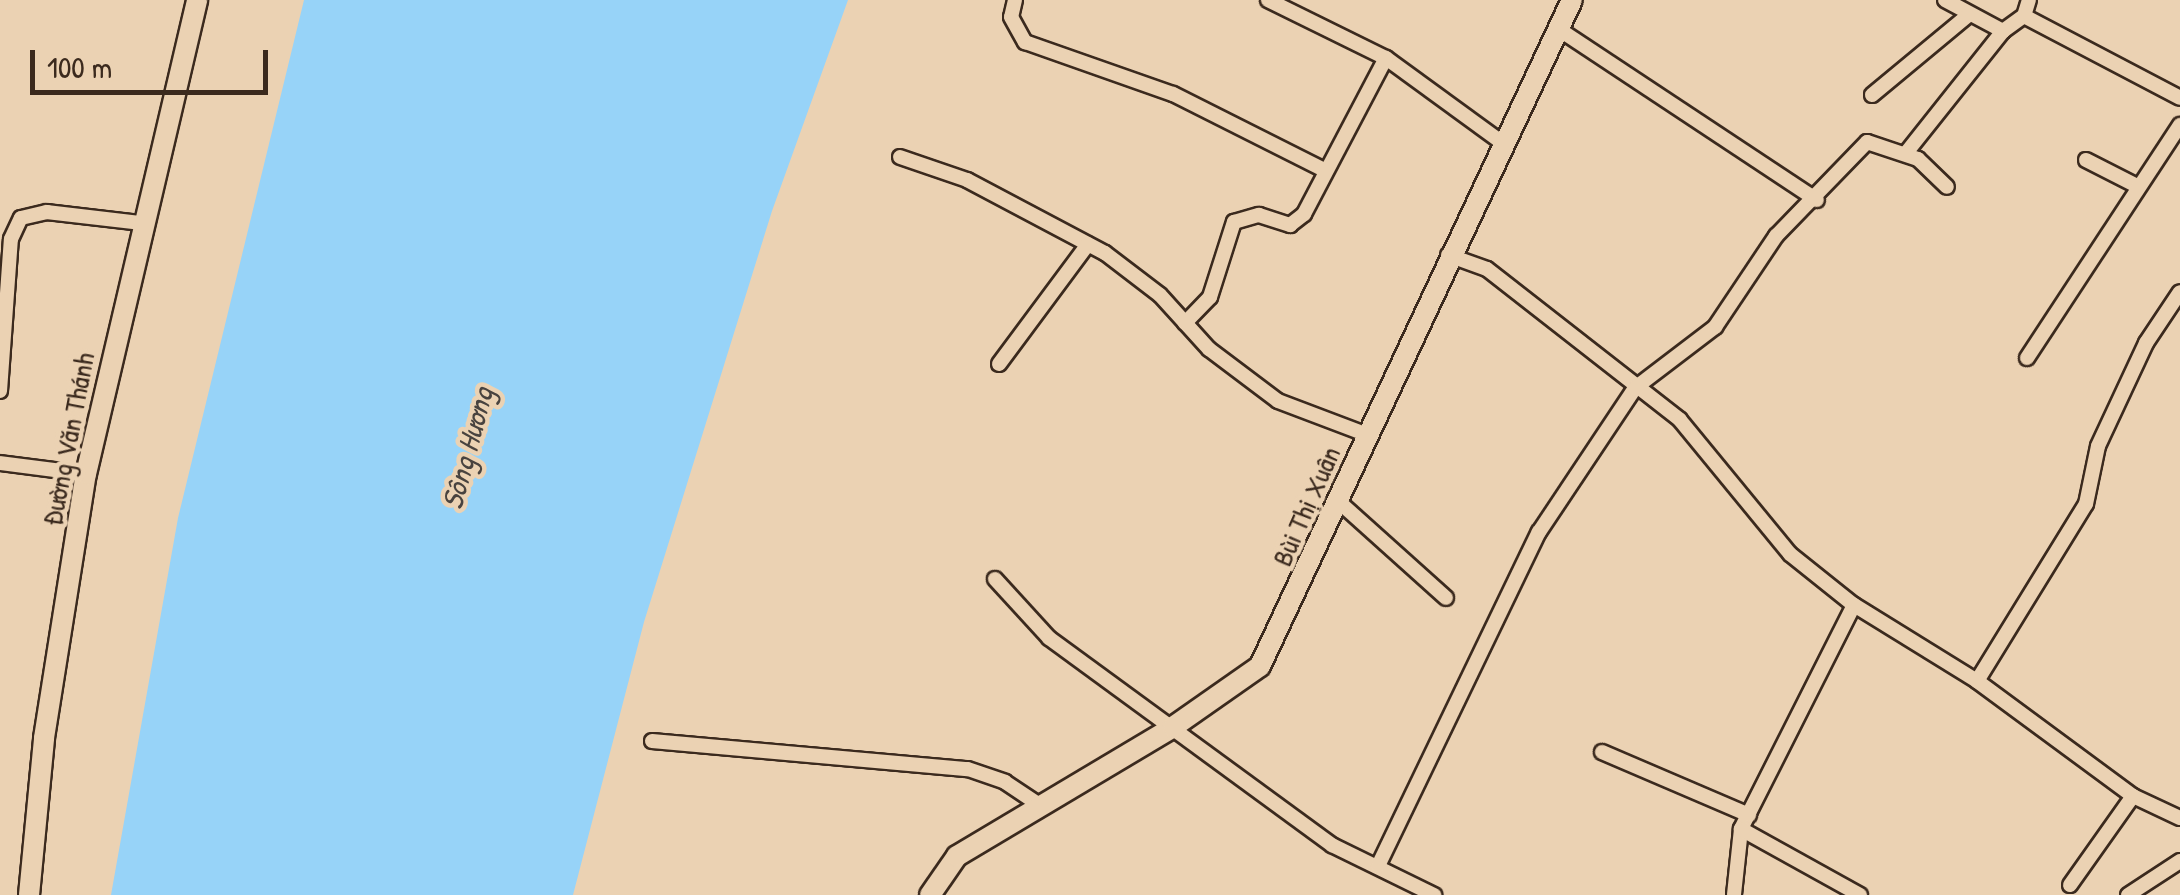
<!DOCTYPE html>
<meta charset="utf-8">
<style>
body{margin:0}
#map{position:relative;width:2180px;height:895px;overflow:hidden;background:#ebd2b3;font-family:"Patrick Hand",sans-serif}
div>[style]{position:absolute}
.water>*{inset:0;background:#97d3f8}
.roads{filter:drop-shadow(2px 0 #3b2a1e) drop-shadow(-2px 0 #3b2a1e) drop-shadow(0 2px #3b2a1e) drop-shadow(0 -2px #3b2a1e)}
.street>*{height:14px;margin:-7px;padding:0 7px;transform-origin:7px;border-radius:7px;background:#ebd2b3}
.secondary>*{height:20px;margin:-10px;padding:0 10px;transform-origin:10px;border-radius:10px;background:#ebd2b3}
span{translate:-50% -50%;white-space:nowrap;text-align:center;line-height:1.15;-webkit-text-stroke:9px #ebd2b3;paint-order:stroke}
.street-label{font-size:28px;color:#3b2a1e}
.water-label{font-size:30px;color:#49433f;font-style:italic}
.scale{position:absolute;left:30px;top:50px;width:238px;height:45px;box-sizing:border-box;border:5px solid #3b2a1e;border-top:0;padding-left:12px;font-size:30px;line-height:35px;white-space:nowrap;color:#3b2a1e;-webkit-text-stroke:8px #ebd2b3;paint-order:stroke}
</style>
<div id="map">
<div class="water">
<div style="clip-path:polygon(304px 0,848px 0,772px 211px,644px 622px,573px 895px,111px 895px,178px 518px)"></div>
</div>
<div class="roads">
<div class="street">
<div style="left:1015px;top:0;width:17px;rotate:103deg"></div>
<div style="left:1011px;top:17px;width:29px;rotate:61deg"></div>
<div style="left:1025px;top:42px;width:157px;rotate:19.4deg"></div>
<div style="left:1173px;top:94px;width:169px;rotate:26.7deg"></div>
<div style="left:1268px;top:0;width:131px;rotate:26.2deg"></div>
<div style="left:1386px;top:58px;width:146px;rotate:36.1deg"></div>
<div style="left:1945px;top:0;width:66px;rotate:28.1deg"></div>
<div style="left:2003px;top:31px;width:26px;rotate:-36deg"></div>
<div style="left:2024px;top:16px;width:176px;rotate:27.7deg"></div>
<div style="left:2024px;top:16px;width:17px;rotate:-73deg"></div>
<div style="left:1560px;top:30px;width:308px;rotate:33.5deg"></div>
<div style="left:1872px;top:95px;width:124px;rotate:-39.7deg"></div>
<div style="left:1906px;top:153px;width:156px;rotate:-51.5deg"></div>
<div style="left:900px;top:157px;width:71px;rotate:18.9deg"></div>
<div style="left:967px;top:180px;width:156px;rotate:27.9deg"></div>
<div style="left:1105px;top:253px;width:69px;rotate:37.4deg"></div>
<div style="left:1160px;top:295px;width:73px;rotate:47.8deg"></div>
<div style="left:1209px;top:349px;width:86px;rotate:37deg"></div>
<div style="left:1278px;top:401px;width:96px;rotate:20.7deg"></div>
<div style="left:2086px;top:160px;width:59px;rotate:27deg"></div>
<div style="left:1448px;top:255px;width:41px;rotate:19.7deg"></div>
<div style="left:1487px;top:269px;width:245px;rotate:38deg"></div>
<div style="left:1680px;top:420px;width:173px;rotate:50.6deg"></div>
<div style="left:1790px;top:554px;width:82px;rotate:38.6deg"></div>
<div style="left:1854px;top:605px;width:251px;rotate:116.8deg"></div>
<div style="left:1741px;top:829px;width:66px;rotate:96.1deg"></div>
<div style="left:1185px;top:323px;width:36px;rotate:-46deg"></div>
<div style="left:1210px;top:297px;width:79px;rotate:-72.3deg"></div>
<div style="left:1234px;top:222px;width:26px;rotate:-16deg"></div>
<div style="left:1259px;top:215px;width:33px;rotate:18deg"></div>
<div style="left:1290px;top:225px;width:18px;rotate:-38deg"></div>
<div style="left:1304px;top:214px;width:176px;rotate:-62.3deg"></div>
<div style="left:2027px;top:358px;width:279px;rotate:-56.7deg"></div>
<div style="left:999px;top:364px;width:149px;rotate:-53.4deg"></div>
<div style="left:0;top:391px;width:152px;rotate:-85.9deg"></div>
<div style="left:11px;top:239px;width:23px;rotate:-65deg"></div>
<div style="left:21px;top:218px;width:27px;rotate:-13deg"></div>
<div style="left:47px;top:212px;width:95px;rotate:6.7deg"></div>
<div style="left:0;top:463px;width:87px;rotate:7.3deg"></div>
<div style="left:1338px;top:501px;width:145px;rotate:41.9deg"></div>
<div style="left:995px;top:579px;width:80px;rotate:47.5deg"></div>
<div style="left:1049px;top:638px;width:351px;rotate:36.2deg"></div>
<div style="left:1332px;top:845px;width:114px;rotate:26.1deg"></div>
<div style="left:1854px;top:605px;width:145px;rotate:31.7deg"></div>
<div style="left:1977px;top:681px;width:194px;rotate:36.4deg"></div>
<div style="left:2133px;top:796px;width:52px;rotate:25.1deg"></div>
<div style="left:1977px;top:681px;width:208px;rotate:-58.4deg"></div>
<div style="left:2086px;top:504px;width:59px;rotate:-78.3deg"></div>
<div style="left:2098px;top:446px;width:114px;rotate:-65deg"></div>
<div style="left:2146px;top:343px;width:61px;rotate:-56.3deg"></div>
<div style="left:652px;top:741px;width:317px;rotate:5.1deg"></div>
<div style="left:968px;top:769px;width:39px;rotate:19deg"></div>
<div style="left:1005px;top:782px;width:43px;rotate:33.7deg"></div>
<div style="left:1602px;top:752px;width:160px;rotate:23.2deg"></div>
<div style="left:1741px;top:829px;width:136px;rotate:29deg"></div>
<div style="left:1378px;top:866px;width:371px;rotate:-64.3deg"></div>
<div style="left:1539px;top:532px;width:173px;rotate:-56.3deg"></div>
<div style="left:1635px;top:388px;width:101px;rotate:-37.3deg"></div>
<div style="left:1715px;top:327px;width:110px;rotate:-56.2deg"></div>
<div style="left:1776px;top:236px;width:131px;rotate:-45.9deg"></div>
<div style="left:1867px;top:142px;width:54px;rotate:18.4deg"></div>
<div style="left:1918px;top:159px;width:40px;rotate:44deg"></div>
<div style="left:2070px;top:885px;width:109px;rotate:-54.7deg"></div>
<div style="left:2128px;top:895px;width:62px;rotate:-33.2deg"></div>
</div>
<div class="secondary">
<div style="left:29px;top:895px;width:158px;rotate:-84.5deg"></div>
<div style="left:44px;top:738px;width:267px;rotate:-81deg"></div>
<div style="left:86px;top:474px;width:487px;rotate:-76.8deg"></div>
<div style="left:930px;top:895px;width:47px;rotate:-55.3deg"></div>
<div style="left:957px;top:856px;width:252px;rotate:-30.8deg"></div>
<div style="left:1173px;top:727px;width:106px;rotate:-35deg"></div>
<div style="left:1260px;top:666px;width:735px;rotate:-64.9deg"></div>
</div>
</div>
<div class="street-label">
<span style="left:68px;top:439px;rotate:-79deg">Đường Văn Thánh</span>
<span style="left:1306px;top:506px;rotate:-66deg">Bùi Thị Xuân</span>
</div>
<div class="water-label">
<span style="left:467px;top:448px;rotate:-75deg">Sông Hương</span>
</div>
<div class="scale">100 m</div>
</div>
